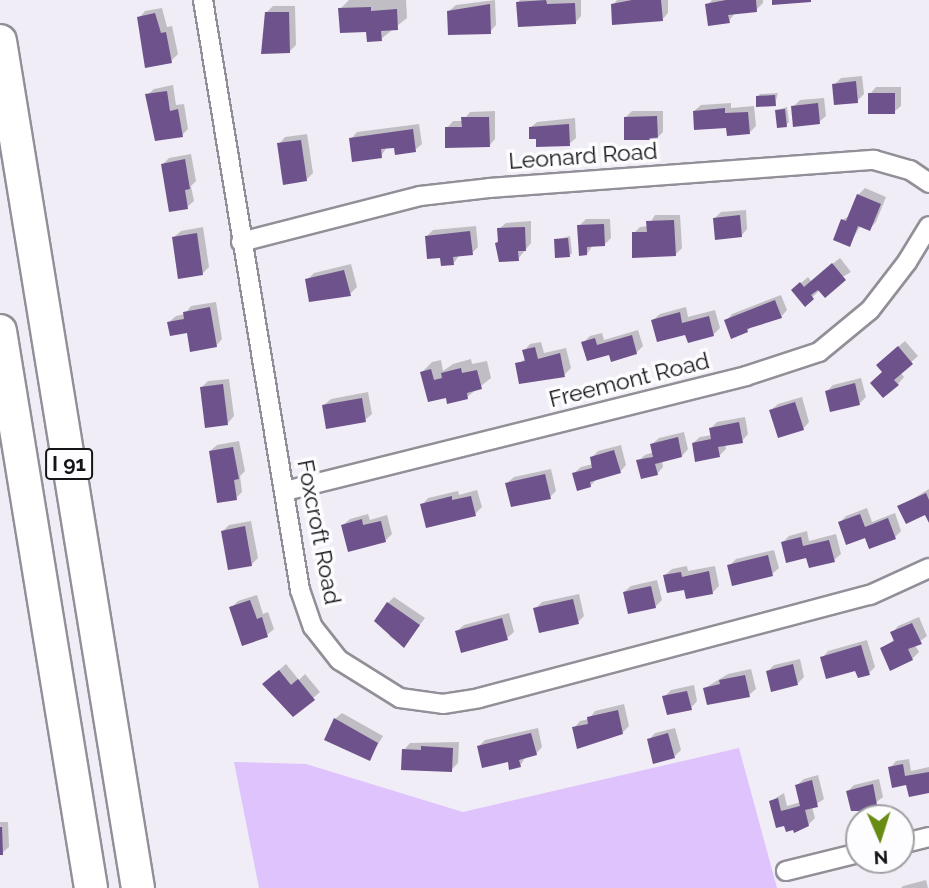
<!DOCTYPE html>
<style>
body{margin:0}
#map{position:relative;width:929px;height:888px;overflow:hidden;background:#f1edf6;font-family:Raleway,sans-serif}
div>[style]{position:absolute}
.green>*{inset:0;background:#dec3fd}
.shadow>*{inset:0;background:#0003}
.building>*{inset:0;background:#6e528b}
.roads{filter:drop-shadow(2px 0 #938f98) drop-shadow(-2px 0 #938f98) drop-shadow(0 2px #938f98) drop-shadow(0 -2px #938f98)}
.street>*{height:18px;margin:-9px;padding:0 9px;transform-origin:9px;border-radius:9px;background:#fff}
.highway>*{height:32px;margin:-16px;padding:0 16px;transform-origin:16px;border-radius:16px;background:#fff}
span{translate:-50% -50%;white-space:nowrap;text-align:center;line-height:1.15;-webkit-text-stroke:7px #fdfcfe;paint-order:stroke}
.shield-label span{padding:2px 5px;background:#fdfcfe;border:2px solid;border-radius:5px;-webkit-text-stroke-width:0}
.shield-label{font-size:21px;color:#151417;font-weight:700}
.street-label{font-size:23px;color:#151417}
.north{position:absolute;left:845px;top:804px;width:70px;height:70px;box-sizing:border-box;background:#fdfcfe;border:2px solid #a09fa2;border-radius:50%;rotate:177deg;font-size:19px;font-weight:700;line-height:28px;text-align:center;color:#151417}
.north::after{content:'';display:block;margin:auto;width:24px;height:32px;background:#688c13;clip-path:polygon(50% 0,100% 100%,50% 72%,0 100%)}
</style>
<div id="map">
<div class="green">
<div style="clip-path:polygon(739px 748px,777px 888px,259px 888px,234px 762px,306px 764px,463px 812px)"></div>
</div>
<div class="shadow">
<div style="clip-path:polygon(349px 0,406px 0,407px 18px,381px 39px,340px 9px)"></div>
<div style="clip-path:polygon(495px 0,496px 25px,490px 32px,449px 11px,456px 5px)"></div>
<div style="clip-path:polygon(520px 0,581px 0,581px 16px,575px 23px,518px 2px)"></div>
<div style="clip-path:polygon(617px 0,668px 0,668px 13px,662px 20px,613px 5px)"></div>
<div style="clip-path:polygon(712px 0,763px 0,763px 3px,756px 10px,735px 13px,729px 21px,707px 5px)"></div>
<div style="clip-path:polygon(273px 6px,295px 6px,296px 45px,289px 52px,266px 13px)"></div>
<div style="clip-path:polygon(162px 8px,167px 27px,172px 26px,178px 54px,171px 61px,139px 18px,145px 11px)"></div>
<div style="clip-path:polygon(862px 76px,864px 94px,857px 101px,834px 85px,841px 78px)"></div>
<div style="clip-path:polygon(173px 85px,176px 105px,184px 104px,188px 129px,182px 135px,147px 95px,154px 89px)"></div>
<div style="clip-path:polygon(876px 87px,901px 87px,901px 106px,894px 112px,870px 94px)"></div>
<div style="clip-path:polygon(778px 93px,775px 104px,758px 96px,760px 94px)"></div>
<div style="clip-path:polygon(824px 98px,826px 116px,819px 122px,793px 107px,800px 100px)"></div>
<div style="clip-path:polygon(731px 103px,731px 108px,754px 106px,756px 126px,749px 133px,694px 111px,701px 105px)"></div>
<div style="clip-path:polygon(787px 107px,789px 122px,786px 125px,777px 110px)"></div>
<div style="clip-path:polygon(495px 111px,495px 139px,489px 146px,447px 128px,453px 121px,463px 121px,470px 112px)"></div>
<div style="clip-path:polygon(632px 111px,663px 111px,663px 132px,657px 138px,625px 118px)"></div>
<div style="clip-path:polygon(575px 118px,576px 138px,569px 144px,537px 137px,530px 128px,537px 122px)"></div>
<div style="clip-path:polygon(419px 124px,422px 144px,415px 150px,387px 147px,381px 156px,351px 139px,357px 132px)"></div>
<div style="clip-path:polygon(307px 134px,313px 173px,306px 180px,279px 144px,285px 137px)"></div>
<div style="clip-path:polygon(191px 154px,196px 181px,191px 186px,194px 201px,187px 207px,163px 164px,169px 158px)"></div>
<div style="clip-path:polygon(865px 188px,886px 197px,876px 222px,870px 229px,861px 225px,849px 245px,842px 220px,851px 215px,858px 195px)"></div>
<div style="clip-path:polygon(746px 210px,747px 229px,741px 236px,715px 218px,721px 212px)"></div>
<div style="clip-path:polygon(655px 215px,680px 215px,682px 248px,675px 255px,634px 233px,640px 227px,648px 226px)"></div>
<div style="clip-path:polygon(586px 219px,610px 219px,611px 238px,604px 245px,593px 245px,587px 254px,579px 226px)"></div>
<div style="clip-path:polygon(531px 221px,531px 243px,518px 259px,497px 248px,499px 229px,506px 223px)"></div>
<div style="clip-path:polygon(476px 226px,478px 247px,472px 253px,460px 254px,454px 263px,442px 256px,427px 236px,433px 230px)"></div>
<div style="clip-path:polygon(203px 227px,209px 267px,202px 274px,174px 237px,181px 231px)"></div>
<div style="clip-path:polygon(570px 236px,572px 253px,569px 256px,555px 240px)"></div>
<div style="clip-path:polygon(840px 258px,851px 272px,820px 290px,805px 304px,800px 284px,808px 277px,811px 281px)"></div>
<div style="clip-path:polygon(351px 264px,357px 287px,350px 294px,307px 280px,314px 273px)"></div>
<div style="clip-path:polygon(781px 295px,787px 310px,781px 317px,753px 325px,747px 331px,726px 321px,732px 314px)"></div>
<div style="clip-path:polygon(216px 302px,222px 339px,216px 346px,169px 322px,176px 316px,185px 314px,191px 306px)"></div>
<div style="clip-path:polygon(686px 307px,688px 317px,715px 310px,720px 328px,714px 334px,689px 340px,687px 332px,653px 320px,660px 314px)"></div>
<div style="clip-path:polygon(638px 330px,643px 346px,636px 353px,610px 353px,583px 343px,590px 336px,602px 333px,604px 340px)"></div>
<div style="clip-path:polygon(905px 341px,918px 356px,900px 372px,904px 377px,898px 384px,884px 372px,885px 358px)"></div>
<div style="clip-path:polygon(541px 342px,544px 353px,566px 348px,571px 368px,564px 375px,516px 366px,526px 358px,524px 351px,530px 344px)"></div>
<div style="clip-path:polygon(471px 359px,472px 364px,487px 361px,491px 378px,467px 397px,447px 396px,422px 372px,432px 362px,441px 360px,443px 371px,453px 364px)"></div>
<div style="clip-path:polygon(861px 378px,866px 397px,860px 403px,827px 391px,833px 385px)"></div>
<div style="clip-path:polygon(229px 379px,234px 416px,228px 423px,201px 388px,208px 381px)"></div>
<div style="clip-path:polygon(368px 392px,372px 414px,365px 420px,324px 405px,331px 399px)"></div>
<div style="clip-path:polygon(802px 397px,809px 422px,803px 429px,771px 410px,778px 404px)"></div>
<div style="clip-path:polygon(745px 417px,748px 434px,742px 441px,725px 444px,726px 449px,719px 456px,693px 443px,700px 437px,712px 435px,710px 429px,717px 422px)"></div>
<div style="clip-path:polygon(684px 432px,688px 449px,682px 456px,662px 460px,663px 467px,657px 474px,638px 461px,645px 455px,654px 452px,652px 444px,659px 438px)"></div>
<div style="clip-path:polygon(239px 441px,245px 471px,240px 476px,242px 492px,236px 498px,210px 451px,217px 445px)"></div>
<div style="clip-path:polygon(621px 445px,626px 465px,620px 472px,597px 479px,590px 486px,574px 473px,581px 467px,593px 464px,592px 457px,598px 451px)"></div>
<div style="clip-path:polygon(551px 469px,556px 491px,550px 497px,507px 483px,514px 477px)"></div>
<div style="clip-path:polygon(929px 489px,929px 519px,926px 512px,899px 507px)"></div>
<div style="clip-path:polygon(477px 490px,482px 507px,475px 514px,422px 505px,428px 498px,458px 491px,459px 495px)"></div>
<div style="clip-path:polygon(867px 508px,872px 522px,895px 513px,901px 531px,895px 537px,866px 536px,840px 522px,846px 516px)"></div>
<div style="clip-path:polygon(368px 514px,370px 520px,387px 515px,392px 534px,385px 541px,343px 525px,350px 519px)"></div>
<div style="clip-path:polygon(251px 521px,258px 558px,251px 565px,223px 531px,229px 525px)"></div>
<div style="clip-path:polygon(807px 531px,809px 541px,836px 534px,841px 554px,834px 560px,807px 556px,783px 542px,789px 536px)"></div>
<div style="clip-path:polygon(774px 550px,779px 568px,772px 574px,729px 566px,736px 559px)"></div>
<div style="clip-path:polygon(687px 566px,688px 571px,715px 566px,719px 586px,713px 592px,686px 588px,665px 575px,672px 569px)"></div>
<div style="clip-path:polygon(657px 580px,662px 600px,655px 607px,624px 592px,631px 586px)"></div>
<div style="clip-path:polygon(579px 594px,584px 616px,578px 622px,535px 609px,542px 602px)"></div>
<div style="clip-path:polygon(257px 595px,263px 614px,268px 612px,274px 629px,267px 635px,231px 608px,238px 601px)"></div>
<div style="clip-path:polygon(394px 597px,425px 618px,404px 646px,389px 636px,392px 632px,388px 603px)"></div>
<div style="clip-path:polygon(509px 613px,514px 632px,507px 638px,457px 631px,464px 625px)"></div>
<div style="clip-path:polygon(919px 617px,927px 636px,915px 645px,919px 652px,912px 659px,882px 648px,895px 639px,892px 633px,898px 626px)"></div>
<div style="clip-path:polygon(867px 640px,875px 667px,869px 673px,822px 658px,828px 651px)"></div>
<div style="clip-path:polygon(800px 659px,804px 677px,797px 684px,767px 672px,774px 665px)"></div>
<div style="clip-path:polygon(286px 664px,299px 680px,305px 674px,320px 692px,294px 715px,271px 677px)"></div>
<div style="clip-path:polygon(751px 669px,756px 689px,749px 695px,705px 688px,728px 674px)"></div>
<div style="clip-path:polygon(694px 685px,697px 701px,691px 708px,664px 697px,671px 690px)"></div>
<div style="clip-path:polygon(624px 704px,629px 726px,622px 733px,574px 728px,580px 721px,589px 719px,595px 711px)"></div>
<div style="clip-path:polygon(342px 713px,383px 736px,369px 759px,335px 719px)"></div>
<div style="clip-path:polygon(538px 728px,542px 747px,536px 754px,526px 756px,520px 766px,479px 746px,485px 740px)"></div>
<div style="clip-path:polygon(675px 728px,681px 750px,675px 756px,649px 740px,655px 733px)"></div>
<div style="clip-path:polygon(459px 742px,458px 763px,451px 770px,404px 750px,410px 743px)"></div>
<div style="clip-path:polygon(909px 759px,911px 771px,929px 767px,929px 791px,908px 783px,890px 768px,896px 761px)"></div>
<div style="clip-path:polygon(818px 775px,824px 799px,812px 807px,815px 818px,808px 825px,786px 824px,771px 801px,784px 793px,787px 806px,801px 802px,797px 785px,804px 779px)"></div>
<div style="clip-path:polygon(879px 779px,883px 797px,867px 809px,848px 791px,854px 785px)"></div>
<div style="clip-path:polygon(0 822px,8px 822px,9px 847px,2px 853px)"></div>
<div style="clip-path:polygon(926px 880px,928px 888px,901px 888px,903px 886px)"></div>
</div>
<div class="building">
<div style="clip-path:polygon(546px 0,547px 4px,575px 3px,576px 24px,518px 27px,516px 2px)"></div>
<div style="clip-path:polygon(632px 0,661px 0,663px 21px,612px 25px,611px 4px)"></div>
<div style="clip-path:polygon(726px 0,756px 0,757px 12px,728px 15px,730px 23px,708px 26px,705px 4px)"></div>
<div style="clip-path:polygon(772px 0,811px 0,811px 2px,772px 5px)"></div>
<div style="clip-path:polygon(490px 4px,491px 34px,448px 35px,447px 11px)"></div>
<div style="clip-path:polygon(371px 7px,371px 11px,397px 9px,398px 30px,381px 31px,382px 41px,367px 42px,366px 32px,340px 33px,338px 8px)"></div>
<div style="clip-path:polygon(265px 12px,289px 12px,290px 53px,261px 54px)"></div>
<div style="clip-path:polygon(155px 13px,161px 33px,166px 32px,172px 63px,145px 68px,137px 17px)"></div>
<div style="clip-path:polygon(856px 81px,858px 103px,834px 105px,832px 84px)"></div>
<div style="clip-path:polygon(167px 91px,170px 111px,178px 109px,183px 137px,155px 141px,145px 94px)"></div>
<div style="clip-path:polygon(868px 93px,895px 93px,895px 114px,868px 114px)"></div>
<div style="clip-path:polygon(775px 95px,776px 106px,756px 107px,756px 96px)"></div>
<div style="clip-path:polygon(818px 103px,820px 124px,793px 127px,791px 106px)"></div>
<div style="clip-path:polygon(725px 108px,725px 113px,748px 112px,750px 134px,727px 136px,726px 128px,694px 130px,693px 111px)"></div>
<div style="clip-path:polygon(785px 109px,787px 127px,777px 128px,775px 110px)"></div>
<div style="clip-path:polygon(657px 116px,658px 140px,624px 140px,624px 117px)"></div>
<div style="clip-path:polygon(461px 117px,489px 117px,490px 147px,445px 148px,445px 127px,462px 127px)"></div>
<div style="clip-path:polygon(569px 124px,570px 146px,536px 147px,536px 139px,529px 139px,529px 127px)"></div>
<div style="clip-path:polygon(413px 129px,416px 152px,395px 155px,394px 148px,381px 149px,382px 158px,352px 162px,349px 138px)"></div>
<div style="clip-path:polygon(301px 140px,307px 181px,283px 185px,277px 143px)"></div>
<div style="clip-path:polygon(185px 159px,190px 189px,185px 190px,188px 209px,169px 212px,161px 164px)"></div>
<div style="clip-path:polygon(857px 194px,881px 204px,870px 231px,858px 226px,850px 247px,833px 240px,841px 219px,846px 221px)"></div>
<div style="clip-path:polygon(740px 215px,742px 237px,715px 240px,713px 218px)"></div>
<div style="clip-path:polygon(674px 220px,676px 256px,632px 258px,632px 232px,647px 232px,646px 221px)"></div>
<div style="clip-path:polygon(604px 224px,605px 246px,587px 247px,587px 255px,579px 256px,577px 225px)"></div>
<div style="clip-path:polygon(525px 227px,526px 251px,518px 251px,519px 261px,499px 262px,495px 243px,498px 242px,497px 228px)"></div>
<div style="clip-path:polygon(470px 231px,473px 255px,453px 257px,454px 265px,441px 266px,440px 258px,427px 259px,425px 236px)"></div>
<div style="clip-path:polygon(197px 233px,203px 275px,178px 279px,172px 237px)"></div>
<div style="clip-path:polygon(568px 238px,570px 257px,555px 258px,554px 239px)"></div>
<div style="clip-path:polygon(832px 263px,846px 280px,825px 298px,818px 290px,811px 295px,814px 299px,805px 307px,791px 290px,800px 282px,804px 287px)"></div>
<div style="clip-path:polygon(344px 270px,351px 296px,309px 302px,305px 279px)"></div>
<div style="clip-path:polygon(775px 300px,782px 318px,747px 329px,748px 332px,731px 339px,724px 320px)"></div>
<div style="clip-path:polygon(210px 307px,217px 347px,190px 352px,187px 333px,170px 336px,167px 322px,184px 319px,183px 312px)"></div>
<div style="clip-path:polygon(680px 312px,682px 323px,709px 316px,714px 336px,688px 343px,685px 335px,657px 342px,651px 320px)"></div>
<div style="clip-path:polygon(632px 335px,637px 354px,611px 362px,609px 355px,587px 361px,581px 342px,595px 338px,597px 345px)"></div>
<div style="clip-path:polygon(898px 346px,913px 364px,894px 380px,899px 385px,883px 398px,870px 383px,882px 372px,876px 365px)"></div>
<div style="clip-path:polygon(535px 347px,538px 359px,560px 353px,565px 377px,519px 384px,515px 363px,525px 361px,522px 350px)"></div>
<div style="clip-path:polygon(461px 368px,462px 373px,477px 370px,482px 389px,467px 393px,468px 399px,447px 404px,446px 398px,428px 402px,420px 372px,431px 369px,434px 380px,442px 378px,441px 373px)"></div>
<div style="clip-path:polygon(855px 383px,860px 405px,830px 412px,825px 391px)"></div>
<div style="clip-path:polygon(223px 384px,228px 425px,205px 428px,200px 387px)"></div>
<div style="clip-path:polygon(362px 398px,366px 422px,326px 429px,322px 405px)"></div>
<div style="clip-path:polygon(795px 402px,804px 430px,778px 438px,769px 410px)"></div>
<div style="clip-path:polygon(739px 422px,743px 443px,718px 447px,720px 457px,695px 462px,692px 443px,711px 439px,709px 428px)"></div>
<div style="clip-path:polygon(678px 437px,682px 457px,655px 464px,658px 475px,641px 479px,636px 460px,653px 457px,650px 444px)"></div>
<div style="clip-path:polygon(233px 447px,239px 479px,234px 480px,237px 500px,217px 503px,209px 451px)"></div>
<div style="clip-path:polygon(614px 450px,621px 473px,590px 482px,591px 487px,577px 491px,572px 473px,592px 468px,590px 457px)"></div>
<div style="clip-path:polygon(545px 474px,551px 499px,511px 507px,505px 483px)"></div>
<div style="clip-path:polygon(926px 493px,929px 500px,929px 523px,925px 515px,906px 524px,897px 506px)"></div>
<div style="clip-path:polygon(452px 496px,452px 500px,471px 496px,476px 516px,426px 528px,420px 504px)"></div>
<div style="clip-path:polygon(860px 514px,865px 527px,888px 518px,896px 539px,869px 549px,865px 538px,846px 545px,838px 522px)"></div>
<div style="clip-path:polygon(362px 519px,363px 525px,381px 521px,386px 542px,348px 552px,341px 525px)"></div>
<div style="clip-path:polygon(245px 526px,252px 566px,228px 570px,221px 531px)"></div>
<div style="clip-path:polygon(801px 537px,803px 546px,829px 540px,835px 562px,809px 568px,806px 558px,786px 563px,781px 542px)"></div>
<div style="clip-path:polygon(768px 555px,773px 576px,732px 586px,727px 565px)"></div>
<div style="clip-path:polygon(709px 571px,713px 594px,686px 599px,684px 590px,667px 593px,663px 575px,681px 572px,682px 577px)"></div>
<div style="clip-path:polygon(651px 586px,656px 608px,628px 614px,623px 592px)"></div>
<div style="clip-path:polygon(573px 599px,579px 624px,539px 633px,533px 608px)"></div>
<div style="clip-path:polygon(250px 600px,257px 619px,262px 617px,268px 637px,242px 646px,229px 607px)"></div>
<div style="clip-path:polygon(387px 602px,420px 625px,404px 648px,374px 621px)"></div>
<div style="clip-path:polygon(502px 618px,508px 640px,461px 653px,455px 631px)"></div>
<div style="clip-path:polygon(912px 623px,922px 644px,908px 649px,913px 660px,890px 671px,880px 648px,894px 641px,890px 632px)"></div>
<div style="clip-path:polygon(861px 645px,870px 675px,858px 678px,855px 671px,826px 679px,820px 657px)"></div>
<div style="clip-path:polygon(793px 664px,798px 685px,771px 692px,766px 671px)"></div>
<div style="clip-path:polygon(279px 670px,291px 685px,298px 679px,315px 700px,293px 717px,262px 684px)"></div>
<div style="clip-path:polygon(745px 675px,750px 697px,707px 705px,703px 688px,720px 684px,719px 680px)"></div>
<div style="clip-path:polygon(687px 691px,692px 710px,667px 715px,662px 696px)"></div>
<div style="clip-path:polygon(618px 710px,623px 734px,577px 749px,572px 727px,588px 724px,587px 717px)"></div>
<div style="clip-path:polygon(334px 718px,378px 743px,370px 761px,324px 740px)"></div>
<div style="clip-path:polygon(531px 733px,537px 755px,519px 760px,521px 767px,509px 770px,508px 762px,482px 768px,477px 746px)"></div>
<div style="clip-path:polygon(668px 733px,675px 758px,653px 764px,647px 739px)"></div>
<div style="clip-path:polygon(421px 746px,453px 748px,452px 772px,401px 770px,402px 749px,421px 750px)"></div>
<div style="clip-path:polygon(903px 764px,905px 776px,929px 772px,929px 793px,909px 797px,906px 785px,892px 788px,888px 767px)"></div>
<div style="clip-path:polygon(812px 780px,818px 807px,805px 810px,809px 826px,794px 833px,793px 830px,786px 832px,784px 826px,776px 828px,769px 801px,778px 798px,781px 811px,800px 806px,795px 785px)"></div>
<div style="clip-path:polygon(873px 784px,877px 805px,867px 807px,867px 811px,851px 811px,846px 791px)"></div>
<div style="clip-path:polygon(0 827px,2px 827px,3px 855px,0 855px)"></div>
</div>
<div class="roads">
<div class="street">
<div style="left:203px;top:0;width:598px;rotate:80.66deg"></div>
<div style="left:300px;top:590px;width:39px;rotate:71deg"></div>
<div style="left:313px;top:627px;width:42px;rotate:51.8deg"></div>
<div style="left:339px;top:660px;width:72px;rotate:31.9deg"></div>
<div style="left:400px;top:698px;width:43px;rotate:7.9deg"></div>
<div style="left:443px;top:704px;width:36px;rotate:-9deg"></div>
<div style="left:479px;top:698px;width:404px;rotate:-14.8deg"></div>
<div style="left:870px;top:595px;width:65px;rotate:-24.6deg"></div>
<div style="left:241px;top:242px;width:185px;rotate:-14.4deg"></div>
<div style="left:420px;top:196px;width:69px;rotate:-6.6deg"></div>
<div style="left:489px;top:188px;width:386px;rotate:-4.2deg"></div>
<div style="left:874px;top:160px;width:37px;rotate:16deg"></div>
<div style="left:910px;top:170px;width:23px;rotate:34deg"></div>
<div style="left:285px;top:491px;width:475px;rotate:-14deg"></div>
<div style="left:746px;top:376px;width:77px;rotate:-18.2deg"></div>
<div style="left:819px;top:352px;width:66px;rotate:-39.5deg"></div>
<div style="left:870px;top:310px;width:61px;rotate:-52.4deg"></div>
<div style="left:907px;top:262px;width:42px;rotate:-58.6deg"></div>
<div style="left:901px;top:844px;width:29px;rotate:-14deg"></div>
<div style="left:786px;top:871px;width:75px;rotate:-13.9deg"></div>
</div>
<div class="highway">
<div style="left:0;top:41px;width:858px;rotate:80.75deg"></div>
<div style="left:0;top:331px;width:564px;rotate:80.72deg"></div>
</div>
</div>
<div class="shield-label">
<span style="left:69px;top:464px">I 91</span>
</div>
<div class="street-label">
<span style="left:583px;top:156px;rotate:-4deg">Leonard Road</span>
<span style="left:629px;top:380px;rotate:-14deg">Freemont Road</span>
<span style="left:319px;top:532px;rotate:79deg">Foxcroft Road</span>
</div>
<div class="north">N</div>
</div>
